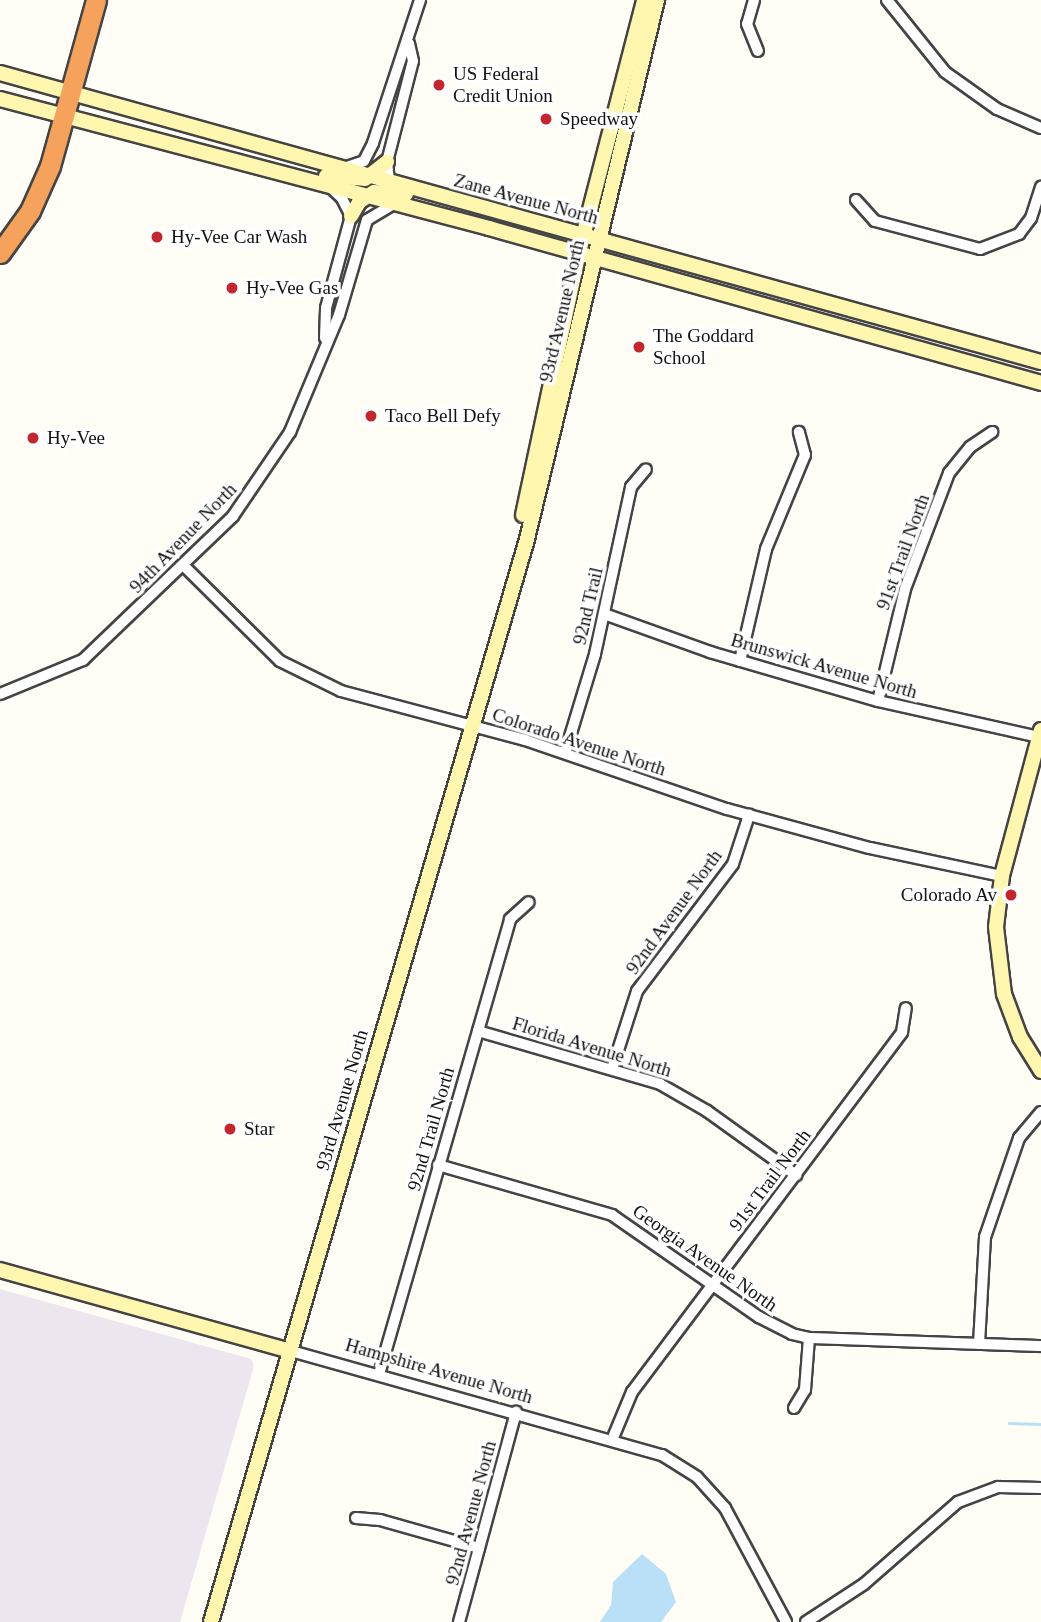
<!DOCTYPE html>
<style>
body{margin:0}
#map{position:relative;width:1041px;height:1622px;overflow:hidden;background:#fffdf5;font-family:Georgia,serif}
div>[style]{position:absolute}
.industrial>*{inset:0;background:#eee6ef}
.water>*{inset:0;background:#b9e0f7}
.stream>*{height:2.5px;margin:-1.25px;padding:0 1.25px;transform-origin:1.25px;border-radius:1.25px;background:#b9e0f7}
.roads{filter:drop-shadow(2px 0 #444) drop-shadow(-2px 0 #444) drop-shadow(0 2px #444) drop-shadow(0 -2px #444)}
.street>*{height:10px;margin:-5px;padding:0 5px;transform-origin:5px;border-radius:5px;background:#fff}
.secondary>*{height:14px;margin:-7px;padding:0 7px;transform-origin:7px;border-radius:7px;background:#fff6b0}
.highway>*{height:19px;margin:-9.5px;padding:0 9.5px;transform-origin:9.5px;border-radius:9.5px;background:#f5a25d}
.dots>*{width:19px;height:19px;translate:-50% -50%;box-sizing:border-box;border:4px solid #fff;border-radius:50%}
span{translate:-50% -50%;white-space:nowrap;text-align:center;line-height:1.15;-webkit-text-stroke:7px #fff;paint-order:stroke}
.poi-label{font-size:19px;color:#111}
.left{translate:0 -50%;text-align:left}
.right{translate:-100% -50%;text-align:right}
.street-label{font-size:19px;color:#111}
</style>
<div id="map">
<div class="industrial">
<div style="clip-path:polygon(0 1289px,251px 1359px,254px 1366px,180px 1622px,0 1622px)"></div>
</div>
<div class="water">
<div style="clip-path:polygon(642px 1554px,666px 1574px,676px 1602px,661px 1622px,600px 1622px,611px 1605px,613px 1582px)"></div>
</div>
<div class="stream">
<div style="left:1009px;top:1423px;width:32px;rotate:2deg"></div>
</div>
<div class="roads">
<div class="street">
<div style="left:754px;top:0;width:25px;rotate:106deg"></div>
<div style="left:747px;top:24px;width:29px;rotate:68deg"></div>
<div style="left:887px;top:0;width:92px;rotate:51.1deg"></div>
<div style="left:945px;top:72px;width:64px;rotate:35.4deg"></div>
<div style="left:997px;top:109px;width:48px;rotate:23.4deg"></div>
<div style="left:344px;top:168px;width:21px;rotate:-19deg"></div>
<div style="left:364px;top:161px;width:20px;rotate:-63deg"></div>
<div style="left:373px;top:143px;width:151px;rotate:-71.8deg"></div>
<div style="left:389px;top:181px;width:19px;rotate:-96deg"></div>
<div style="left:387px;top:162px;width:104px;rotate:-75.6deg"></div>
<div style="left:413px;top:61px;width:18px;rotate:-103deg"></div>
<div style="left:856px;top:200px;width:28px;rotate:48deg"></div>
<div style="left:875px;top:221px;width:109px;rotate:14.9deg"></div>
<div style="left:980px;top:249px;width:42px;rotate:-21deg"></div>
<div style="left:1019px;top:234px;width:20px;rotate:-53deg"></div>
<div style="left:1031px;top:218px;width:33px;rotate:-72deg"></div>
<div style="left:325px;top:338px;width:30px;rotate:-88deg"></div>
<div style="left:326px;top:308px;width:95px;rotate:-74.8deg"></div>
<div style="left:351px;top:216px;width:20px;rotate:-117deg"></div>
<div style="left:342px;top:198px;width:16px;rotate:-137deg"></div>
<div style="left:184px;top:566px;width:135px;rotate:44.7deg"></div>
<div style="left:280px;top:661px;width:68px;rotate:26.2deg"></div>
<div style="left:341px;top:691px;width:190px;rotate:14.9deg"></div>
<div style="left:525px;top:740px;width:213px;rotate:18.9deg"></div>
<div style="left:727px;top:809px;width:148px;rotate:15.3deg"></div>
<div style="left:870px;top:848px;width:135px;rotate:12deg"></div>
<div style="left:604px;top:614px;width:113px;rotate:19.7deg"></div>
<div style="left:710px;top:652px;width:175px;rotate:16.3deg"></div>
<div style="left:878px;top:701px;width:165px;rotate:12.6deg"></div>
<div style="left:740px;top:661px;width:115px;rotate:-76.9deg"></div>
<div style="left:766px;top:549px;width:102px;rotate:-67.5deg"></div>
<div style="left:805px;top:455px;width:24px;rotate:-105deg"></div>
<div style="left:0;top:694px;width:90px;rotate:-22.3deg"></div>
<div style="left:83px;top:660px;width:208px;rotate:-43.8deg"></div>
<div style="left:233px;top:516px;width:102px;rotate:-55.8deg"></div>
<div style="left:290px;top:432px;width:127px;rotate:-67.3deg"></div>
<div style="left:339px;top:315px;width:99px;rotate:-73.6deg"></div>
<div style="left:367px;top:220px;width:33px;rotate:-31deg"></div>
<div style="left:878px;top:701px;width:115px;rotate:-76.4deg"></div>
<div style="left:905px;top:589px;width:124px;rotate:-69.2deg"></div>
<div style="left:949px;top:473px;width:33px;rotate:-51deg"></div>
<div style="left:970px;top:447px;width:27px;rotate:-34deg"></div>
<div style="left:565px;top:753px;width:103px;rotate:-73.1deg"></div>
<div style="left:595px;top:654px;width:171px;rotate:-77.8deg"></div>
<div style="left:631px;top:487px;width:23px;rotate:-50deg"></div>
<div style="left:478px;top:1031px;width:190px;rotate:16.2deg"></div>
<div style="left:660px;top:1084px;width:54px;rotate:29.9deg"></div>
<div style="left:707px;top:1111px;width:110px;rotate:35.7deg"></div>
<div style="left:612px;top:1069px;width:82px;rotate:-72.2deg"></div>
<div style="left:637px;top:991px;width:159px;rotate:-52.9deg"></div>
<div style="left:733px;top:864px;width:52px;rotate:-71.9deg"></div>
<div style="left:438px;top:1165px;width:181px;rotate:16deg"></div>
<div style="left:612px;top:1215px;width:179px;rotate:34.8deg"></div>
<div style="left:759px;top:1317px;width:37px;rotate:27deg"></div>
<div style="left:792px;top:1334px;width:17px;rotate:13deg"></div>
<div style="left:809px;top:1338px;width:232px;rotate:2deg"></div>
<div style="left:979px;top:1344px;width:107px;rotate:-86.8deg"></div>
<div style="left:985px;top:1237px;width:105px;rotate:-71deg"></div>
<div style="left:1019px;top:1138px;width:34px;rotate:-50deg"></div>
<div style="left:291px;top:1351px;width:385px;rotate:15.7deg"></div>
<div style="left:662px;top:1455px;width:41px;rotate:32.2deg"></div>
<div style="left:697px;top:1477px;width:42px;rotate:47.9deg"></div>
<div style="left:725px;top:1508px;width:129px;rotate:61.8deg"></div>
<div style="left:379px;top:1374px;width:473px;rotate:-73.9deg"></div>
<div style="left:510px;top:919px;width:25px;rotate:-42deg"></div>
<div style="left:794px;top:1408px;width:21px;rotate:-59deg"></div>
<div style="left:805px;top:1390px;width:52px;rotate:-85.6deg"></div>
<div style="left:612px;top:1440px;width:52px;rotate:-67.4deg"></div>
<div style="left:632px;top:1392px;width:450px;rotate:-53.1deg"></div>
<div style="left:902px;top:1032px;width:24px;rotate:-81deg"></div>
<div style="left:356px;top:1518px;width:24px;rotate:5deg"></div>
<div style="left:380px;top:1520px;width:103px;rotate:15.8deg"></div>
<div style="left:459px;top:1622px;width:218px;rotate:-74.8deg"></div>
<div style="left:806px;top:1622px;width:69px;rotate:-33.2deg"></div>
<div style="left:864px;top:1584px;width:125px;rotate:-41.1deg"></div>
<div style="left:958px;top:1502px;width:43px;rotate:-20.6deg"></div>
<div style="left:998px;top:1487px;width:43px;rotate:1.3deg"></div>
</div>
<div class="secondary">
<div style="left:0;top:73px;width:1080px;rotate:15.52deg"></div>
<div style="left:0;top:99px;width:506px;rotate:14.78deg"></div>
<div style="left:489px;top:228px;width:573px;rotate:15.68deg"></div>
<div style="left:326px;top:176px;width:39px;rotate:4deg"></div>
<div style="left:365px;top:179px;width:28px;rotate:-38deg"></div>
<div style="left:351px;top:216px;width:16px;rotate:-60deg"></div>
<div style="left:359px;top:202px;width:18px;rotate:-34deg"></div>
<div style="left:374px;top:192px;width:32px;rotate:4deg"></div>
<div style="left:523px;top:515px;width:265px;rotate:-78deg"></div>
<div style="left:578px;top:256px;width:264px;rotate:-75.5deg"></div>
<div style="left:1041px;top:730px;width:151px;rotate:105deg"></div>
<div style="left:1002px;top:876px;width:51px;rotate:96.7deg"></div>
<div style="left:996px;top:927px;width:67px;rotate:83.2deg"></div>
<div style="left:1004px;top:994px;width:46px;rotate:69.6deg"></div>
<div style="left:1020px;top:1037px;width:40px;rotate:58deg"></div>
<div style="left:0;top:1270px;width:302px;rotate:15.6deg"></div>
<div style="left:211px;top:1622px;width:1124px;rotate:-73.73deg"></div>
<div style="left:526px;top:543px;width:559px;rotate:-76.44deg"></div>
</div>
<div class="highway">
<div style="left:0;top:253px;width:52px;rotate:-54.5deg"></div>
<div style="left:30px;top:211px;width:49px;rotate:-66deg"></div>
<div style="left:50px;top:166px;width:172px;rotate:-74.5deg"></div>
</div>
</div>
<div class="dots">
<div style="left:439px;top:85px;background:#c4262e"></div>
<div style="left:546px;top:119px;background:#c4262e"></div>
<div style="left:157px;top:237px;background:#c4262e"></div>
<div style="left:232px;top:288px;background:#c4262e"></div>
<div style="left:639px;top:347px;background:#c4262e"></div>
<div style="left:371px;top:416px;background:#c4262e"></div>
<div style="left:33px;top:438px;background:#c4262e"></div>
<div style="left:1011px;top:895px;background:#c4262e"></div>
<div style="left:230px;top:1129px;background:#c4262e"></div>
</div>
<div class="poi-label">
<span class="left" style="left:453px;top:85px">US Federal<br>Credit Union</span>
<span class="left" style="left:560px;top:119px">Speedway</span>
<span class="left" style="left:171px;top:237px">Hy-Vee Car Wash</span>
<span class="left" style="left:246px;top:288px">Hy-Vee Gas</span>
<span class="left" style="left:653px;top:347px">The Goddard<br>School</span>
<span class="left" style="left:385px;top:416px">Taco Bell Defy</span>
<span class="left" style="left:47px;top:438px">Hy-Vee</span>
<span class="right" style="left:997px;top:895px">Colorado Av</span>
<span class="left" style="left:244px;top:1129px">Star</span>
</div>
<div class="street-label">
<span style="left:526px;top:199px;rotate:15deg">Zane Avenue North</span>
<span style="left:562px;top:311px;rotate:-77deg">93rd Avenue North</span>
<span style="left:183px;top:538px;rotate:-46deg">94th Avenue North</span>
<span style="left:903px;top:552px;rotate:-70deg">91st Trail North</span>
<span style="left:588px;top:606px;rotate:-77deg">92nd Trail</span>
<span style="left:824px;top:666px;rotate:16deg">Brunswick Avenue North</span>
<span style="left:579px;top:742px;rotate:18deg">Colorado Avenue North</span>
<span style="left:674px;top:912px;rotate:-54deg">92nd Avenue North</span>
<span style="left:592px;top:1047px;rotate:17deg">Florida Avenue North</span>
<span style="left:342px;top:1100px;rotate:-74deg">93rd Avenue North</span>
<span style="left:431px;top:1129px;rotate:-74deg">92nd Trail North</span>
<span style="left:770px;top:1180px;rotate:-53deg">91st Trail North</span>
<span style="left:705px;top:1258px;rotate:35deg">Georgia Avenue North</span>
<span style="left:439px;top:1371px;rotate:16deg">Hampshire Avenue North</span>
<span style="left:471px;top:1513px;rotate:-75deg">92nd Avenue North</span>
</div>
</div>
